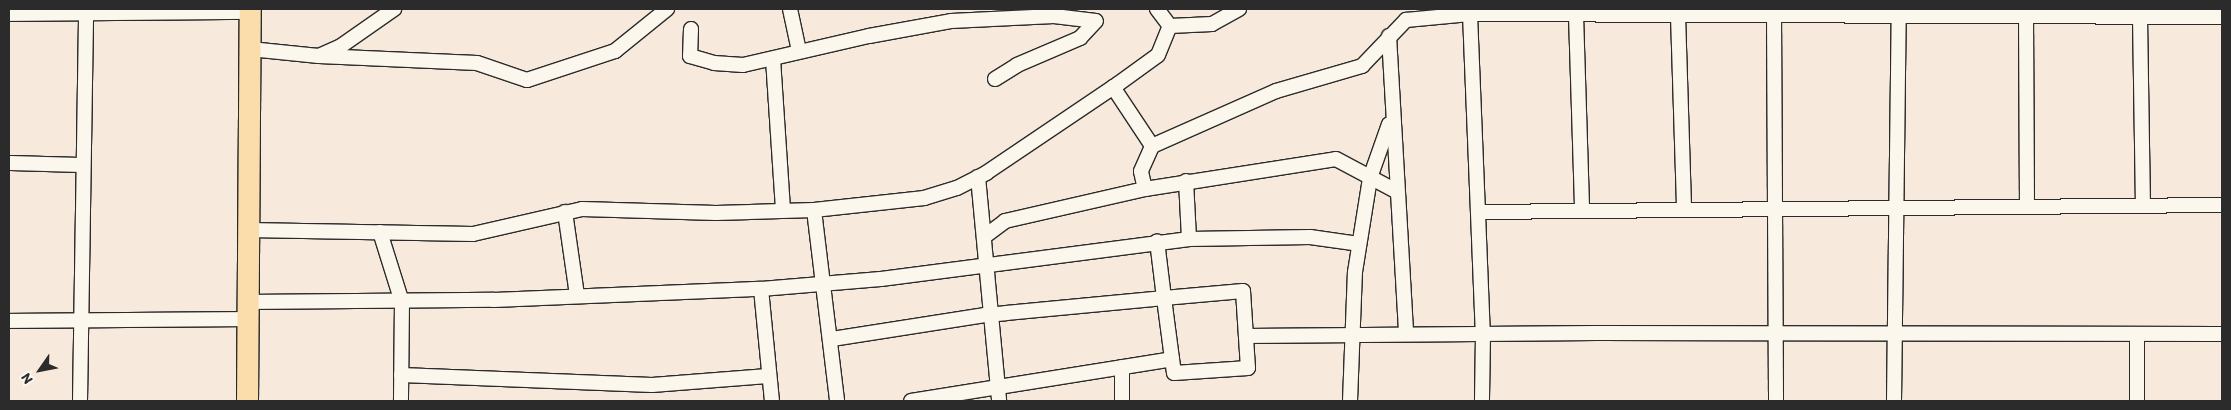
<!DOCTYPE html>
<style>
body{margin:0}
#map{position:relative;width:2231px;height:410px;overflow:hidden;background:#f7e9dc;font-family:Itim,sans-serif}
div>[style]{position:absolute}
.roads{filter:drop-shadow(1px 0 #2b2b2b) drop-shadow(-1px 0 #2b2b2b) drop-shadow(0 1px #2b2b2b) drop-shadow(0 -1px #2b2b2b)}
.minor>*{height:14px;margin:-7px;padding:0 7px;transform-origin:7px;border-radius:7px;background:#fbf7ec}
.primary>*{height:21px;margin:-10.5px;padding:0 10.5px;transform-origin:10.5px;border-radius:10.5px;background:#fbddab}
span{translate:-50% -50%;white-space:nowrap;text-align:center;line-height:1.15;-webkit-text-stroke:4px #fbf7ec;paint-order:stroke}
.frame{position:absolute;inset:0;border:10px solid #2b2b2b;pointer-events:none}
.north{position:absolute;left:15px;top:345px;width:50px;height:50px;-webkit-text-stroke:4px #fbf7ec;paint-order:stroke;rotate:237deg;font-size:14px;font-weight:700;line-height:20px;text-align:center;color:#2b2b2b}
.north::after{content:'';display:block;margin:auto;width:18px;height:22px;background:#2b2b2b;clip-path:polygon(50% 0,100% 100%,50% 72%,0 100%)}
</style>
<div id="map">
<div class="roads">
<div class="minor">
<div style="left:790px;top:9px;width:43px;rotate:77.9deg"></div>
<div style="left:1157px;top:9px;width:21px;rotate:53deg"></div>
<div style="left:9px;top:14px;width:241px;rotate:-0.5deg"></div>
<div style="left:1470px;top:14px;width:321px;rotate:87.7deg"></div>
<div style="left:1483px;top:335px;width:66px;rotate:90.9deg"></div>
<div style="left:1576px;top:15px;width:196px;rotate:88.2deg"></div>
<div style="left:1678px;top:15px;width:195px;rotate:88.2deg"></div>
<div style="left:1774px;top:15px;width:386px;rotate:89.7deg"></div>
<div style="left:2026px;top:16px;width:190px;rotate:89.7deg"></div>
<div style="left:2140px;top:17px;width:188px;rotate:89.1deg"></div>
<div style="left:691px;top:29px;width:27px;rotate:92deg"></div>
<div style="left:690px;top:56px;width:25px;rotate:16deg"></div>
<div style="left:714px;top:63px;width:29px;rotate:4deg"></div>
<div style="left:743px;top:65px;width:129px;rotate:-13deg"></div>
<div style="left:869px;top:36px;width:83px;rotate:-10.4deg"></div>
<div style="left:951px;top:21px;width:103px;rotate:-2.8deg"></div>
<div style="left:1054px;top:16px;width:42px;rotate:6.8deg"></div>
<div style="left:1389px;top:36px;width:298px;rotate:86.7deg"></div>
<div style="left:250px;top:49px;width:69px;rotate:5.8deg"></div>
<div style="left:319px;top:56px;width:24px;rotate:-24deg"></div>
<div style="left:341px;top:46px;width:65px;rotate:-34.9deg"></div>
<div style="left:319px;top:56px;width:158px;rotate:2.5deg"></div>
<div style="left:477px;top:63px;width:53px;rotate:18.8deg"></div>
<div style="left:527px;top:80px;width:93px;rotate:-18.2deg"></div>
<div style="left:615px;top:51px;width:67px;rotate:-38.9deg"></div>
<div style="left:773px;top:59px;width:152px;rotate:86.2deg"></div>
<div style="left:995px;top:79px;width:26px;rotate:-32deg"></div>
<div style="left:1017px;top:65px;width:69px;rotate:-23.2deg"></div>
<div style="left:1080px;top:38px;width:23px;rotate:-47deg"></div>
<div style="left:1113px;top:87px;width:71px;rotate:56.5deg"></div>
<div style="left:9px;top:163px;width:73px;rotate:1.6deg"></div>
<div style="left:978px;top:177px;width:225px;rotate:84.6deg"></div>
<div style="left:1186px;top:181px;width:58px;rotate:87deg"></div>
<div style="left:1145px;top:189px;width:18px;rotate:-103deg"></div>
<div style="left:1141px;top:171px;width:27px;rotate:-66deg"></div>
<div style="left:1152px;top:146px;width:136px;rotate:-23.9deg"></div>
<div style="left:1276px;top:91px;width:90px;rotate:-16.2deg"></div>
<div style="left:1362px;top:66px;width:64px;rotate:-46.3deg"></div>
<div style="left:1406px;top:20px;width:64px;rotate:-5.4deg"></div>
<div style="left:1470px;top:14px;width:752px;rotate:0.23deg"></div>
<div style="left:814px;top:210px;width:192px;rotate:83.1deg"></div>
<div style="left:565px;top:212px;width:84px;rotate:81.8deg"></div>
<div style="left:1478px;top:212px;width:744px;rotate:-0.54deg"></div>
<div style="left:247px;top:230px;width:226px;rotate:1deg"></div>
<div style="left:473px;top:234px;width:112px;rotate:-12.9deg"></div>
<div style="left:582px;top:209px;width:134px;rotate:1.7deg"></div>
<div style="left:716px;top:213px;width:98px;rotate:-1.8deg"></div>
<div style="left:814px;top:210px;width:111px;rotate:-6.2deg"></div>
<div style="left:924px;top:198px;width:34px;rotate:-17deg"></div>
<div style="left:957px;top:188px;width:33px;rotate:-27deg"></div>
<div style="left:986px;top:173px;width:159px;rotate:-34deg"></div>
<div style="left:1118px;top:84px;width:49px;rotate:-35.9deg"></div>
<div style="left:1158px;top:55px;width:31px;rotate:-68deg"></div>
<div style="left:1170px;top:26px;width:42px;rotate:-2.7deg"></div>
<div style="left:1212px;top:24px;width:31px;rotate:-29deg"></div>
<div style="left:380px;top:232px;width:73px;rotate:72.6deg"></div>
<div style="left:402px;top:302px;width:99px;rotate:90.6deg"></div>
<div style="left:984px;top:237px;width:26px;rotate:-37deg"></div>
<div style="left:1005px;top:221px;width:144px;rotate:-12.9deg"></div>
<div style="left:1145px;top:189px;width:193px;rotate:-8.9deg"></div>
<div style="left:1336px;top:159px;width:68px;rotate:28.1deg"></div>
<div style="left:761px;top:289px;width:113px;rotate:84.4deg"></div>
<div style="left:246px;top:302px;width:248px;rotate:-0.5deg"></div>
<div style="left:494px;top:300px;width:267px;rotate:-2.4deg"></div>
<div style="left:761px;top:289px;width:120px;rotate:-4.8deg"></div>
<div style="left:881px;top:279px;width:311px;rotate:-7.4deg"></div>
<div style="left:1189px;top:239px;width:121px;rotate:-0.9deg"></div>
<div style="left:1310px;top:237px;width:49px;rotate:8.1deg"></div>
<div style="left:9px;top:321px;width:236px;rotate:-0.5deg"></div>
<div style="left:2137px;top:334px;width:67px;rotate:90deg"></div>
<div style="left:1246px;top:336px;width:350px;rotate:-0.5deg"></div>
<div style="left:1596px;top:333px;width:626px;rotate:0.09deg"></div>
<div style="left:832px;top:339px;width:155px;rotate:-8.9deg"></div>
<div style="left:985px;top:315px;width:21px;rotate:-5deg"></div>
<div style="left:1006px;top:313px;width:159px;rotate:-5.4deg"></div>
<div style="left:1164px;top:298px;width:79px;rotate:-5.1deg"></div>
<div style="left:1243px;top:291px;width:77px;rotate:86.3deg"></div>
<div style="left:1248px;top:368px;width:74px;rotate:176.1deg"></div>
<div style="left:1174px;top:373px;width:14px;rotate:-98deg"></div>
<div style="left:1172px;top:359px;width:62px;rotate:-97.5deg"></div>
<div style="left:1164px;top:298px;width:57px;rotate:-97deg"></div>
<div style="left:401px;top:375px;width:251px;rotate:2.3deg"></div>
<div style="left:652px;top:385px;width:116px;rotate:-4.4deg"></div>
<div style="left:80px;top:401px;width:388px;rotate:-89.1deg"></div>
<div style="left:911px;top:401px;width:264px;rotate:-9.1deg"></div>
<div style="left:1122px;top:401px;width:34px;rotate:-90deg"></div>
<div style="left:1350px;top:401px;width:129px;rotate:-87.8deg"></div>
<div style="left:1355px;top:272px;width:95px;rotate:-80.9deg"></div>
<div style="left:1370px;top:178px;width:57px;rotate:-70.6deg"></div>
<div style="left:1894px;top:401px;width:392px;rotate:-89.3deg"></div>
</div>
<div class="primary">
<div style="left:247px;top:401px;width:392px;rotate:-89.6deg"></div>
</div>
</div>
<div class="frame"></div>
<div class="north">N</div>
</div>
